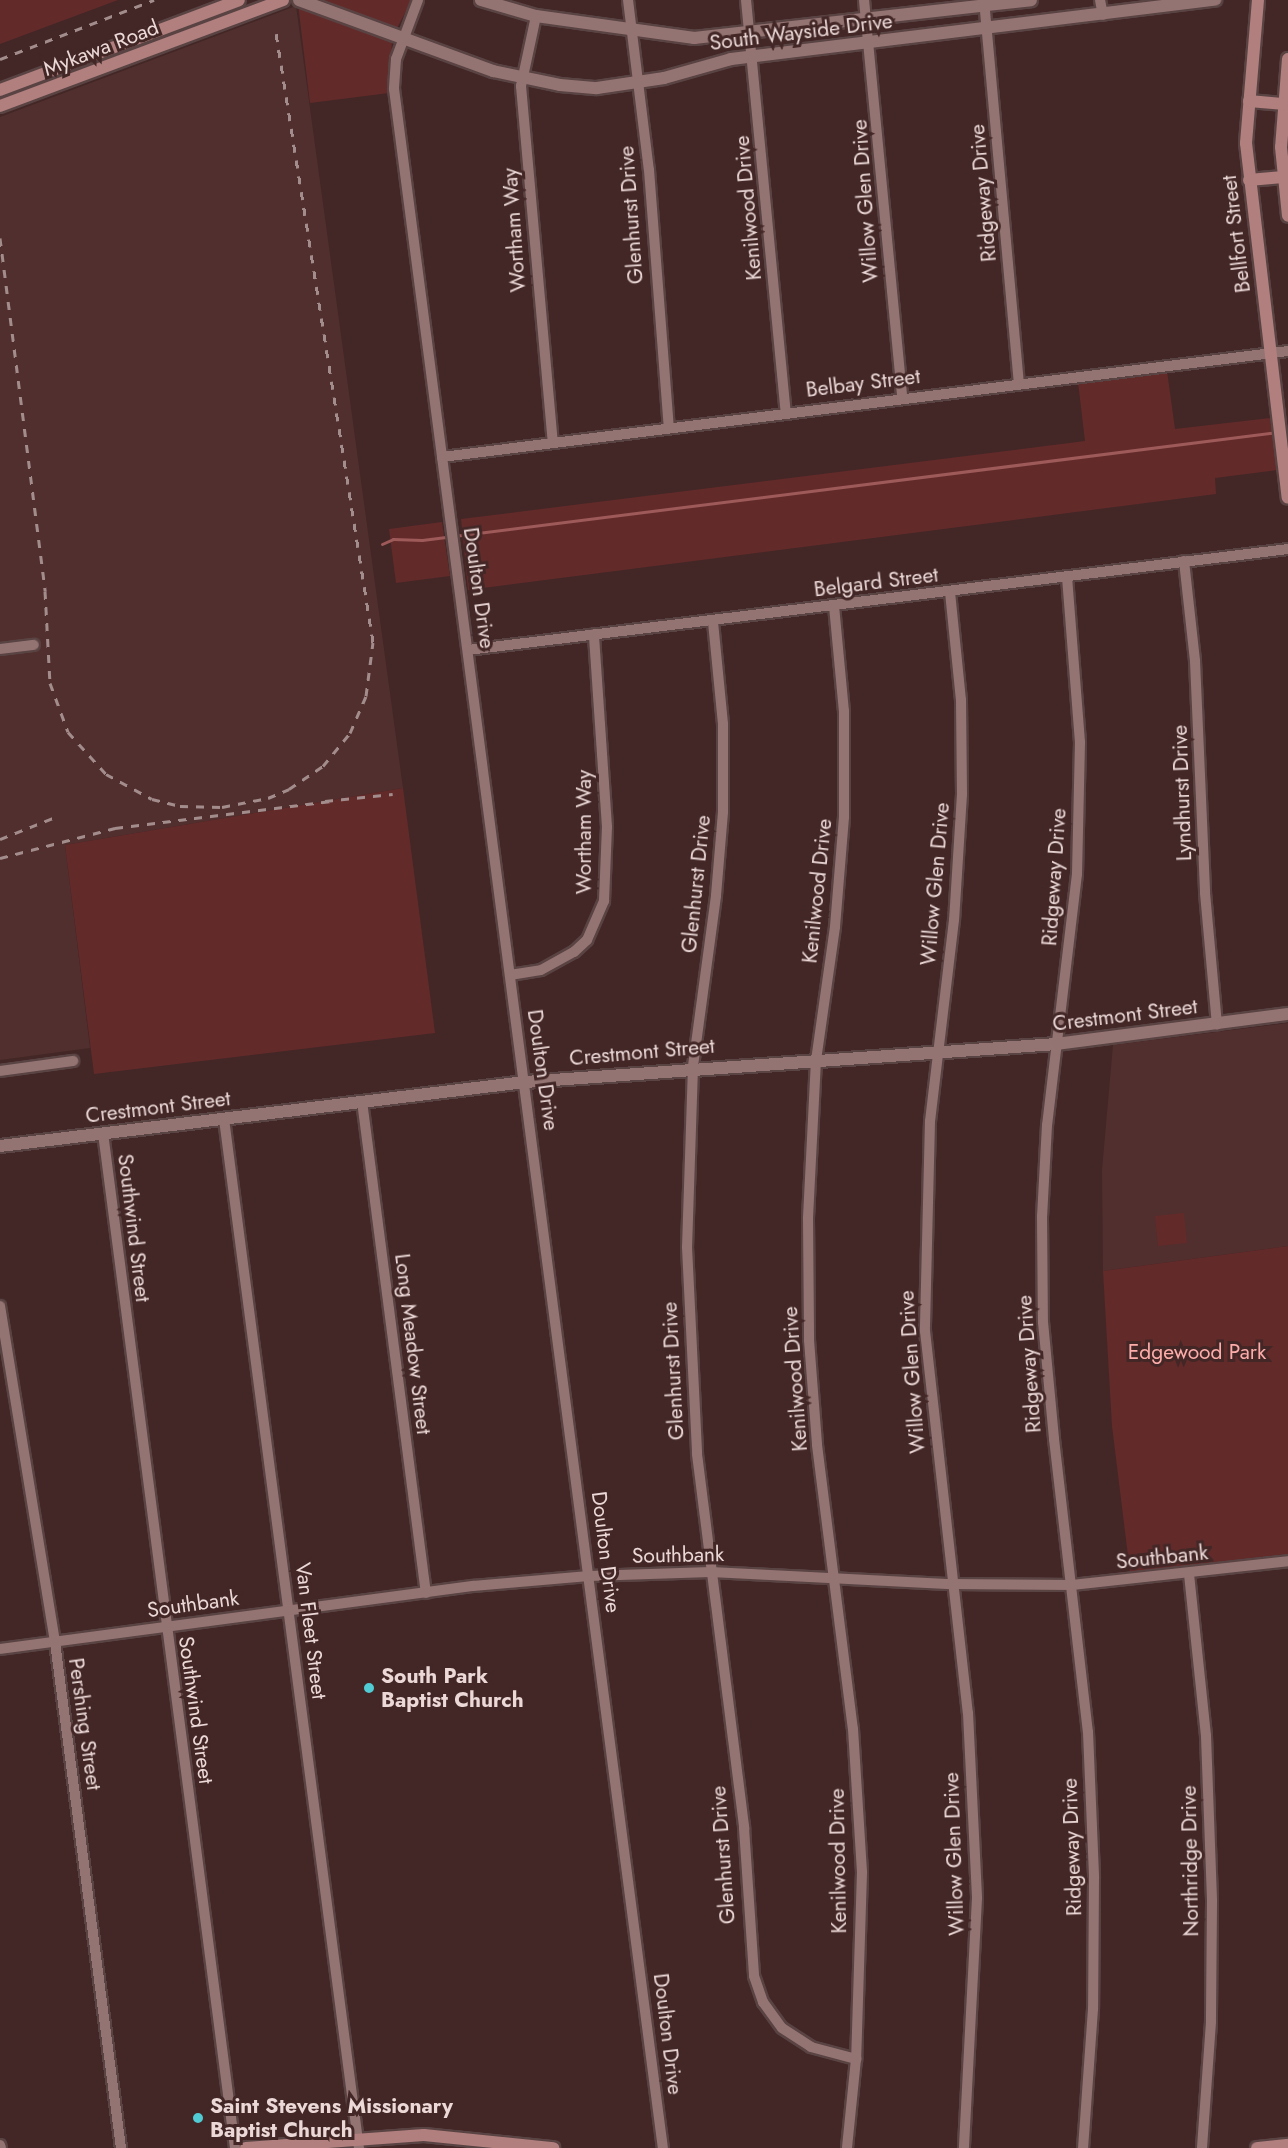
<!DOCTYPE html>
<style>
body{margin:0}
#map{position:relative;width:1288px;height:2148px;overflow:hidden;background:#422726;font-family:Jost,sans-serif}
div>[style]{position:absolute}
.built>*{inset:0;background:#512f2e}
.green>*{inset:0;background:#632a2a}
.stream>*{height:3px;margin:-1.5px;padding:0 1.5px;transform-origin:1.5px;border-radius:1.5px;background:#9d5a59}
.roads{filter:drop-shadow(2px 0 #5a4343) drop-shadow(-2px 0 #5a4343) drop-shadow(0 2px #5a4343) drop-shadow(0 -2px #5a4343)}
.minor>*{height:10px;margin:-5px;padding:0 5px;transform-origin:5px;border-radius:5px;background:#947473}
.tertiary>*{height:12px;margin:-6px;padding:0 6px;transform-origin:6px;border-radius:6px;background:#947473}
.secondary>*{height:12px;margin:-6px;padding:0 6px;transform-origin:6px;border-radius:6px;background:#b07f7e}
.rail>*{height:3px;margin-top:-1.5px;transform-origin:0;background:repeating-linear-gradient(90deg,#a38d8c 0 8px,transparent 0 16px)}
.dots>*{width:16px;height:16px;translate:-50% -50%;box-sizing:border-box;border:3px solid #422726;border-radius:50%}
span{translate:-50% -50%;white-space:nowrap;text-align:center;line-height:1.15;-webkit-text-stroke:6px #422726;paint-order:stroke}
.street-label{font-size:21px;color:#ebd8d7}
.park-label{font-size:21px;color:#fcaca9}
.poi-label{font-size:21px;color:#ebd8d7;font-weight:700}
.left{translate:0 -50%;text-align:left}
</style>
<div id="map">
<div class="built">
<div style="clip-path:polygon(296px 6px,403px 788px,65px 845px,90px 1048px,0 1060px,0 117px)"></div>
<div style="clip-path:polygon(1288px 1023px,1288px 1246px,1103px 1271px,1102px 1170px,1113px 1045px)"></div>
</div>
<div class="green">
<div style="clip-path:polygon(0 0,118px 0,0 44px)"></div>
<div style="clip-path:polygon(324px 0,412px 0,396px 30px)"></div>
<div style="clip-path:polygon(298px 4px,392px 41px,389px 93px,310px 103px)"></div>
<div style="clip-path:polygon(1167px 371px,1175px 429px,1270px 418px,1277px 470px,1215px 478px,1216px 494px,468px 590px,461px 519px,1085px 441px,1078px 382px)"></div>
<div style="clip-path:polygon(442px 522px,450px 576px,396px 583px,389px 529px)"></div>
<div style="clip-path:polygon(403px 788px,435px 1033px,94px 1074px,65px 845px)"></div>
<div style="clip-path:polygon(1184px 1213px,1187px 1243px,1158px 1246px,1155px 1216px)"></div>
<div style="clip-path:polygon(1288px 1246px,1288px 1554px,1130px 1572px,1112px 1426px,1103px 1271px)"></div>
</div>
<div class="stream">
<div style="left:382px;top:544px;width:12px;rotate:-24deg"></div>
<div style="left:393px;top:539px;width:29px;rotate:2deg"></div>
<div style="left:422px;top:540px;width:863px;rotate:-7.19deg"></div>
</div>
<div class="roads">
<div class="minor">
<div style="left:418px;top:0;width:63px;rotate:110.4deg"></div>
<div style="left:396px;top:59px;width:30px;rotate:94deg"></div>
<div style="left:394px;top:89px;width:2076px;rotate:82.56deg"></div>
<div style="left:628px;top:0;width:171px;rotate:83deg"></div>
<div style="left:649px;top:170px;width:258px;rotate:85.6deg"></div>
<div style="left:746px;top:0;width:415px;rotate:84.5deg"></div>
<div style="left:864px;top:0;width:400px;rotate:84.5deg"></div>
<div style="left:984px;top:0;width:384px;rotate:84.8deg"></div>
<div style="left:1100px;top:0;width:15px;rotate:79deg"></div>
<div style="left:536px;top:16px;width:72px;rotate:102.1deg"></div>
<div style="left:521px;top:86px;width:358px;rotate:84.9deg"></div>
<div style="left:442px;top:457px;width:853px;rotate:-7.14deg"></div>
<div style="left:1184px;top:561px;width:101px;rotate:83.7deg"></div>
<div style="left:1195px;top:661px;width:232px;rotate:87.5deg"></div>
<div style="left:1205px;top:893px;width:132px;rotate:84.8deg"></div>
<div style="left:1067px;top:577px;width:166px;rotate:85.5deg"></div>
<div style="left:1080px;top:742px;width:132px;rotate:91.3deg"></div>
<div style="left:1077px;top:874px;width:253px;rotate:96.8deg"></div>
<div style="left:1047px;top:1125px;width:91px;rotate:93.1deg"></div>
<div style="left:1042px;top:1216px;width:106px;rotate:89.5deg"></div>
<div style="left:1043px;top:1322px;width:118px;rotate:84.6deg"></div>
<div style="left:1054px;top:1439px;width:295px;rotate:83.4deg"></div>
<div style="left:1088px;top:1732px;width:146px;rotate:87.6deg"></div>
<div style="left:1094px;top:1878px;width:131px;rotate:90.4deg"></div>
<div style="left:1093px;top:2009px;width:139px;rotate:94.1deg"></div>
<div style="left:950px;top:592px;width:109px;rotate:84.2deg"></div>
<div style="left:961px;top:700px;width:94px;rotate:89.4deg"></div>
<div style="left:962px;top:794px;width:126px;rotate:93.6deg"></div>
<div style="left:954px;top:920px;width:202px;rotate:96.8deg"></div>
<div style="left:930px;top:1121px;width:210px;rotate:91.4deg"></div>
<div style="left:925px;top:1331px;width:384px;rotate:83.6deg"></div>
<div style="left:968px;top:1713px;width:185px;rotate:87.2deg"></div>
<div style="left:977px;top:1898px;width:250px;rotate:93deg"></div>
<div style="left:834px;top:606px;width:105px;rotate:84.6deg"></div>
<div style="left:844px;top:711px;width:106px;rotate:90deg"></div>
<div style="left:844px;top:817px;width:110px;rotate:94.7deg"></div>
<div style="left:835px;top:927px;width:134px;rotate:98.1deg"></div>
<div style="left:816px;top:1060px;width:158px;rotate:92.9deg"></div>
<div style="left:808px;top:1218px;width:122px;rotate:89.5deg"></div>
<div style="left:809px;top:1340px;width:105px;rotate:85.6deg"></div>
<div style="left:817px;top:1445px;width:286px;rotate:82.8deg"></div>
<div style="left:853px;top:1729px;width:143px;rotate:86.4deg"></div>
<div style="left:862px;top:1872px;width:187px;rotate:91.8deg"></div>
<div style="left:856px;top:2059px;width:89px;rotate:95.8deg"></div>
<div style="left:713px;top:622px;width:102px;rotate:84.4deg"></div>
<div style="left:723px;top:724px;width:88px;rotate:90deg"></div>
<div style="left:723px;top:812px;width:84px;rotate:94.8deg"></div>
<div style="left:716px;top:896px;width:173px;rotate:97.7deg"></div>
<div style="left:693px;top:1067px;width:180px;rotate:91.9deg"></div>
<div style="left:687px;top:1247px;width:207px;rotate:87.2deg"></div>
<div style="left:697px;top:1454px;width:377px;rotate:82.8deg"></div>
<div style="left:744px;top:1828px;width:148px;rotate:86.1deg"></div>
<div style="left:754px;top:1976px;width:28px;rotate:71deg"></div>
<div style="left:763px;top:2002px;width:32px;rotate:54deg"></div>
<div style="left:782px;top:2028px;width:35px;rotate:33deg"></div>
<div style="left:811px;top:2047px;width:47px;rotate:14.9deg"></div>
<div style="left:0;top:649px;width:34px;rotate:-7deg"></div>
<div style="left:468px;top:650px;width:826px;rotate:-7.02deg"></div>
<div style="left:510px;top:975px;width:31px;rotate:-9deg"></div>
<div style="left:541px;top:970px;width:38px;rotate:-29deg"></div>
<div style="left:574px;top:952px;width:18px;rotate:-43deg"></div>
<div style="left:587px;top:940px;width:43px;rotate:-66.4deg"></div>
<div style="left:604px;top:901px;width:74px;rotate:-87.7deg"></div>
<div style="left:607px;top:827px;width:193px;rotate:-93.9deg"></div>
<div style="left:0;top:1071px;width:74px;rotate:-7.8deg"></div>
<div style="left:362px;top:1101px;width:496px;rotate:82.6deg"></div>
<div style="left:224px;top:1119px;width:1038px;rotate:82.53deg"></div>
<div style="left:103px;top:1133px;width:1024px;rotate:82.59deg"></div>
<div style="left:0;top:1306px;width:340px;rotate:80.7deg"></div>
<div style="left:55px;top:1642px;width:510px;rotate:82.57deg"></div>
<div style="left:1189px;top:1574px;width:163px;rotate:84deg"></div>
<div style="left:1206px;top:1736px;width:165px;rotate:87.9deg"></div>
<div style="left:1212px;top:1901px;width:121px;rotate:90.5deg"></div>
<div style="left:1211px;top:2022px;width:126px;rotate:94.1deg"></div>
<div style="left:0;top:1649px;width:477px;rotate:-7.6deg"></div>
<div style="left:473px;top:1586px;width:116px;rotate:-4.9deg"></div>
<div style="left:589px;top:1576px;width:122px;rotate:-1.9deg"></div>
<div style="left:711px;top:1572px;width:241px;rotate:2.9deg"></div>
<div style="left:952px;top:1584px;width:120px;rotate:0.5deg"></div>
<div style="left:1072px;top:1585px;width:217px;rotate:-6.3deg"></div>
<div style="left:0;top:2145px;width:3px;rotate:72deg"></div>
</div>
<div class="tertiary">
<div style="left:299px;top:0;width:207px;rotate:20.1deg"></div>
<div style="left:493px;top:71px;width:68px;rotate:11.8deg"></div>
<div style="left:560px;top:85px;width:37px;rotate:5deg"></div>
<div style="left:597px;top:88px;width:68px;rotate:-8.5deg"></div>
<div style="left:664px;top:78px;width:70px;rotate:-15.8deg"></div>
<div style="left:731px;top:59px;width:488px;rotate:-7deg"></div>
<div style="left:481px;top:0;width:57px;rotate:16.2deg"></div>
<div style="left:536px;top:16px;width:160px;rotate:7.9deg"></div>
<div style="left:694px;top:38px;width:339px;rotate:-6.4deg"></div>
<div style="left:0;top:1146px;width:529px;rotate:-6.95deg"></div>
<div style="left:525px;top:1082px;width:532px;rotate:-4.09deg"></div>
<div style="left:1056px;top:1044px;width:234px;rotate:-7.4deg"></div>
</div>
<div class="secondary">
<div style="left:1258px;top:0;width:144px;rotate:94.8deg"></div>
<div style="left:1246px;top:143px;width:357px;rotate:83.3deg"></div>
<div style="left:1288px;top:59px;width:88px;rotate:94.5deg"></div>
<div style="left:1281px;top:147px;width:69px;rotate:84.2deg"></div>
<div style="left:0;top:90px;width:255px;rotate:-20.6deg"></div>
<div style="left:1249px;top:101px;width:33px;rotate:5deg"></div>
<div style="left:0;top:106px;width:302px;rotate:-20.5deg"></div>
<div style="left:1249px;top:180px;width:34px;rotate:-5deg"></div>
<div style="left:246px;top:2148px;width:178px;rotate:-4.2deg"></div>
<div style="left:424px;top:2135px;width:130px;rotate:5.8deg"></div>
<div style="left:1257px;top:2148px;width:31px;rotate:-6deg"></div>
</div>
</div>
<div class="rail">
<div style="left:0;top:59px;width:165px;rotate:-21deg"></div>
<div style="left:0;top:238px;width:356px;rotate:82.7deg"></div>
<div style="left:45px;top:591px;width:92px;rotate:86.9deg"></div>
<div style="left:50px;top:683px;width:52px;rotate:69.8deg"></div>
<div style="left:68px;top:732px;width:57px;rotate:47.9deg"></div>
<div style="left:106px;top:774px;width:52px;rotate:28.5deg"></div>
<div style="left:152px;top:799px;width:29px;rotate:14deg"></div>
<div style="left:180px;top:806px;width:42px;rotate:1.4deg"></div>
<div style="left:222px;top:807px;width:47px;rotate:-11.1deg"></div>
<div style="left:268px;top:798px;width:23px;rotate:-23deg"></div>
<div style="left:289px;top:789px;width:41px;rotate:-34.1deg"></div>
<div style="left:323px;top:766px;width:43px;rotate:-50.7deg"></div>
<div style="left:350px;top:733px;width:40px;rotate:-66.6deg"></div>
<div style="left:366px;top:696px;width:54px;rotate:-82.6deg"></div>
<div style="left:373px;top:642px;width:617px;rotate:-99.05deg"></div>
<div style="left:325px;top:801px;width:68px;rotate:-5.9deg"></div>
<div style="left:0;top:839px;width:62px;rotate:-21.6deg"></div>
<div style="left:0;top:858px;width:119px;rotate:-14.6deg"></div>
<div style="left:115px;top:828px;width:218px;rotate:-7.1deg"></div>
</div>
<div class="dots">
<div style="left:369px;top:1688px;background:#51ccd4"></div>
<div style="left:198px;top:2118px;background:#51ccd4"></div>
</div>
<div class="street-label">
<span style="left:801px;top:32px;rotate:-7deg">South Wayside Drive</span>
<span style="left:101px;top:48px;rotate:-21deg">Mykawa Road</span>
<span style="left:983px;top:193px;rotate:-95deg">Ridgeway Drive</span>
<span style="left:865px;top:201px;rotate:-94deg">Willow Glen Drive</span>
<span style="left:748px;top:208px;rotate:-95deg">Kenilwood Drive</span>
<span style="left:631px;top:215px;rotate:-94deg">Glenhurst Drive</span>
<span style="left:514px;top:230px;rotate:-94deg">Wortham Way</span>
<span style="left:1236px;top:234px;rotate:-97deg">Bellfort Street</span>
<span style="left:863px;top:383px;rotate:-7deg">Belbay Street</span>
<span style="left:876px;top:582px;rotate:-7deg">Belgard Street</span>
<span style="left:479px;top:588px;rotate:82deg">Doulton Drive</span>
<span style="left:1182px;top:793px;rotate:-92deg">Lyndhurst Drive</span>
<span style="left:584px;top:832px;rotate:-90deg">Wortham Way</span>
<span style="left:1054px;top:877px;rotate:-86deg">Ridgeway Drive</span>
<span style="left:696px;top:884px;rotate:-84deg">Glenhurst Drive</span>
<span style="left:935px;top:884px;rotate:-85deg">Willow Glen Drive</span>
<span style="left:817px;top:891px;rotate:-84deg">Kenilwood Drive</span>
<span style="left:1125px;top:1015px;rotate:-7deg">Crestmont Street</span>
<span style="left:642px;top:1052px;rotate:-5deg">Crestmont Street</span>
<span style="left:543px;top:1070px;rotate:82deg">Doulton Drive</span>
<span style="left:158px;top:1107px;rotate:-7deg">Crestmont Street</span>
<span style="left:134px;top:1228px;rotate:83deg">Southwind Street</span>
<span style="left:413px;top:1344px;rotate:83deg">Long Meadow Street</span>
<span style="left:1029px;top:1364px;rotate:-94deg">Ridgeway Drive</span>
<span style="left:673px;top:1371px;rotate:-93deg">Glenhurst Drive</span>
<span style="left:912px;top:1372px;rotate:-94deg">Willow Glen Drive</span>
<span style="left:795px;top:1379px;rotate:-94deg">Kenilwood Drive</span>
<span style="left:606px;top:1552px;rotate:83deg">Doulton Drive</span>
<span style="left:678px;top:1555px;rotate:-1deg">Southbank</span>
<span style="left:1162px;top:1557px;rotate:-6deg">Southbank</span>
<span style="left:193px;top:1604px;rotate:-8deg">Southbank</span>
<span style="left:311px;top:1631px;rotate:83deg">Van Fleet Street</span>
<span style="left:196px;top:1710px;rotate:82deg">Southwind Street</span>
<span style="left:85px;top:1724px;rotate:82deg">Pershing Street</span>
<span style="left:1072px;top:1847px;rotate:-92deg">Ridgeway Drive</span>
<span style="left:954px;top:1854px;rotate:-92deg">Willow Glen Drive</span>
<span style="left:723px;top:1855px;rotate:-94deg">Glenhurst Drive</span>
<span style="left:838px;top:1861px;rotate:-91deg">Kenilwood Drive</span>
<span style="left:1190px;top:1861px;rotate:-91deg">Northridge Drive</span>
<span style="left:668px;top:2034px;rotate:83deg">Doulton Drive</span>
</div>
<div class="park-label">
<span style="left:1197px;top:1352px">Edgewood Park</span>
</div>
<div class="poi-label">
<span class="left" style="left:381px;top:1688px">South Park<br>Baptist Church</span>
<span class="left" style="left:210px;top:2118px">Saint Stevens Missionary<br>Baptist Church</span>
</div>
</div>
